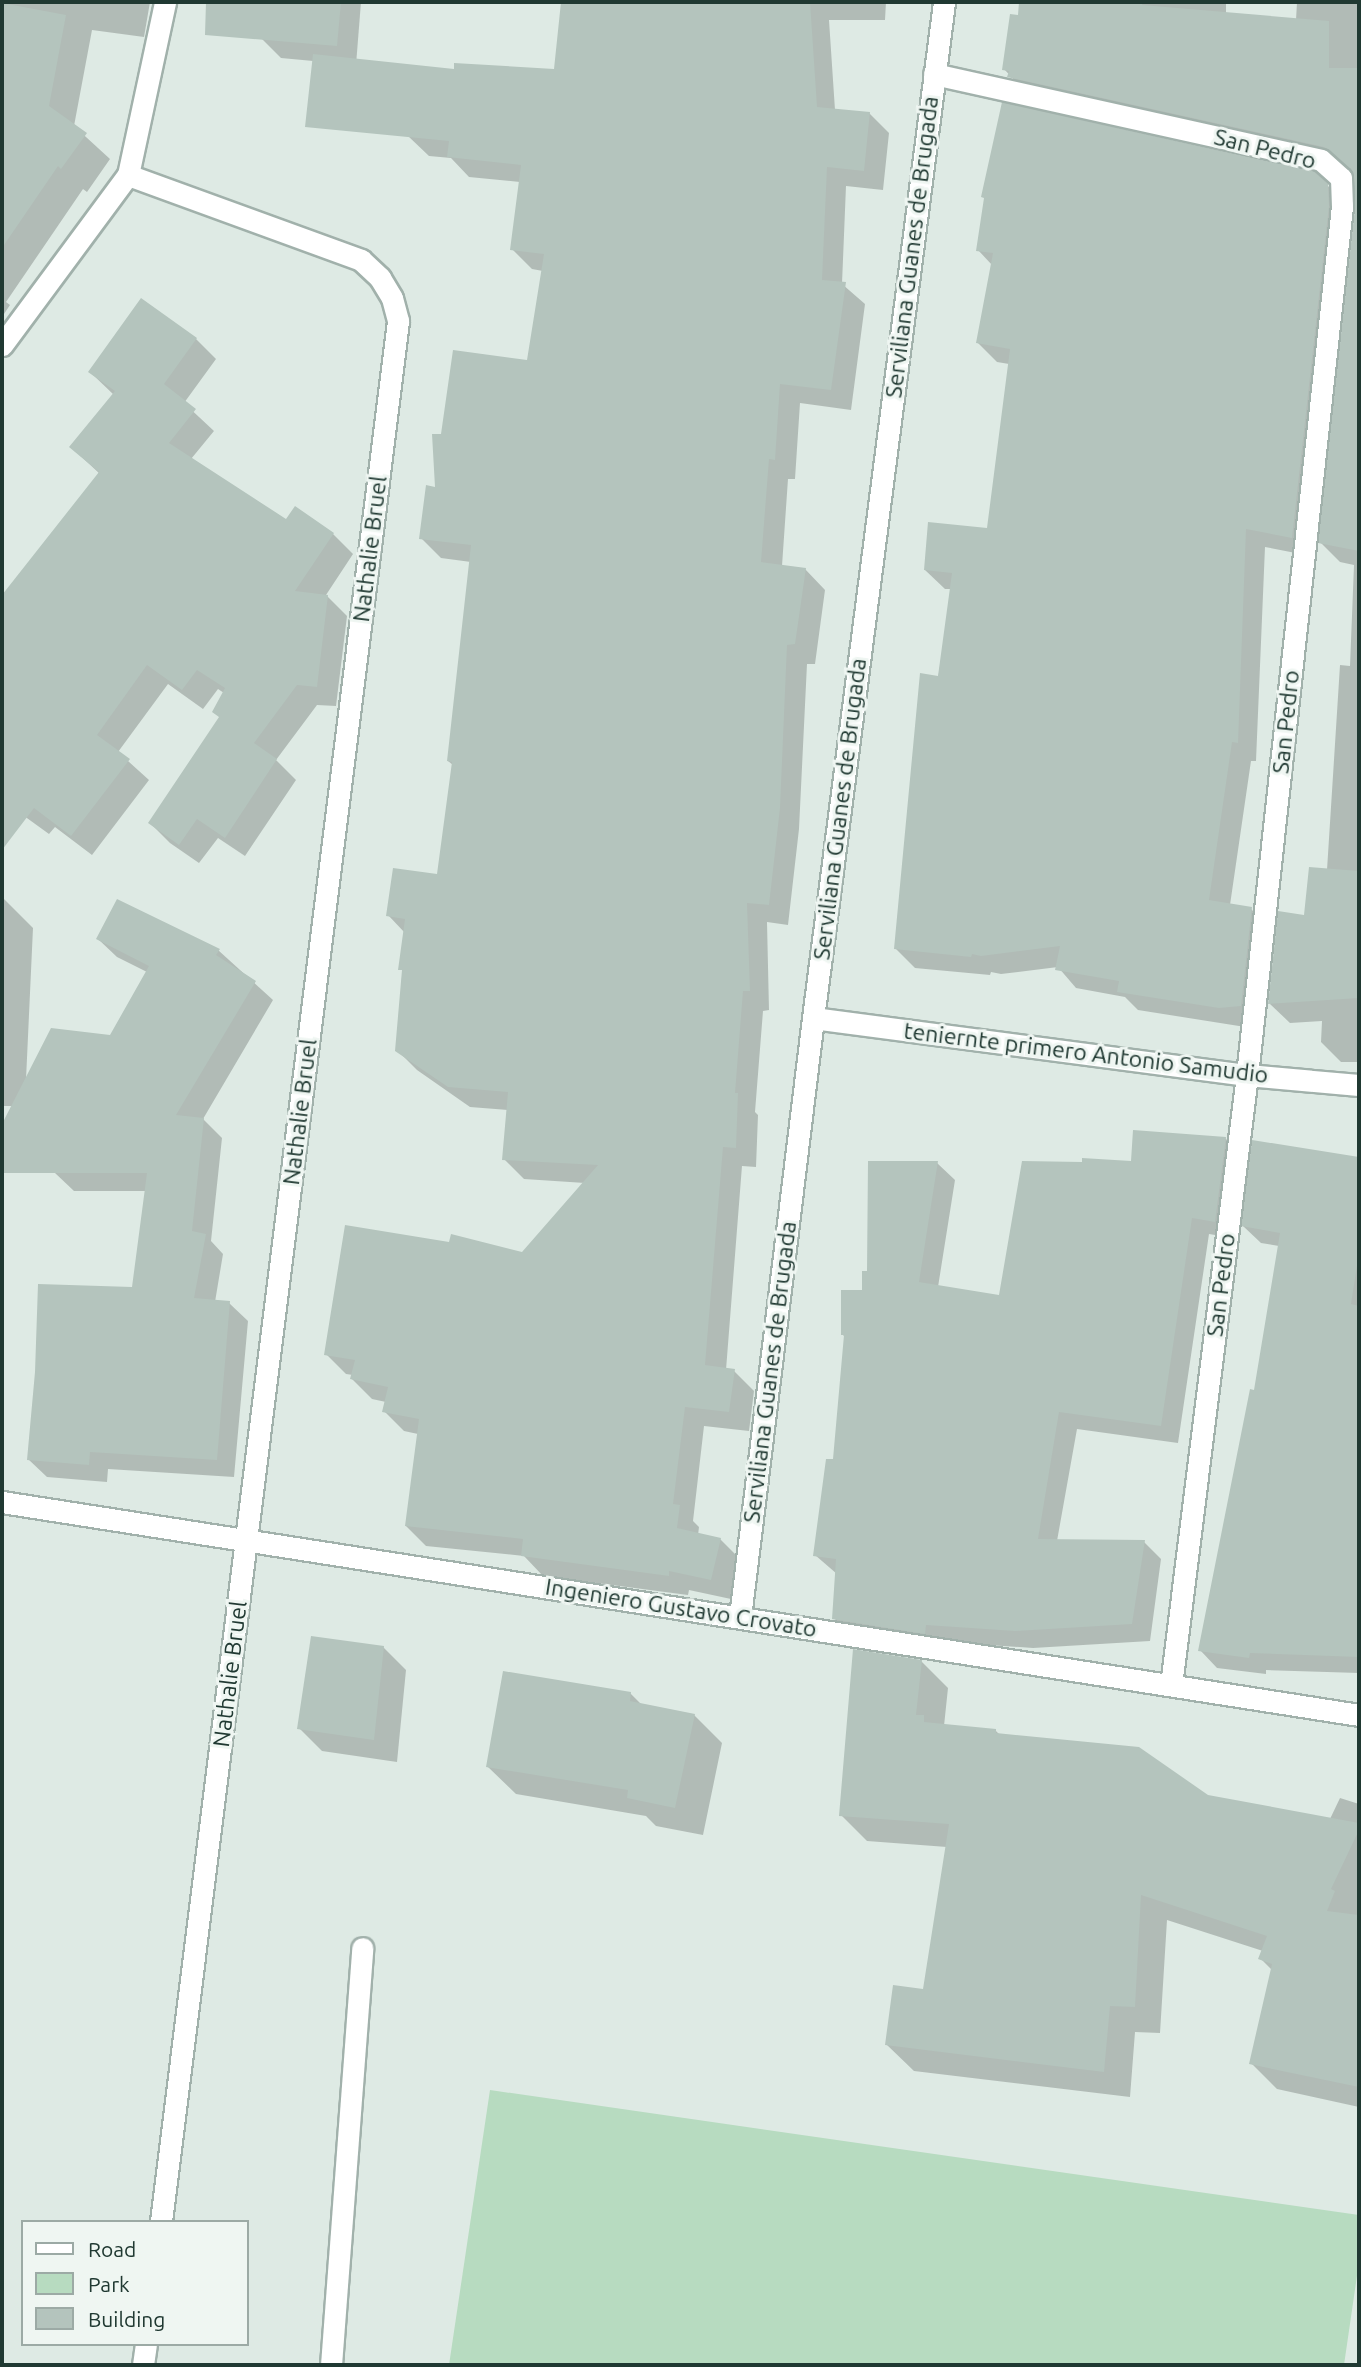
<!DOCTYPE html>
<style>
body{margin:0}
#map{position:relative;width:1361px;height:2367px;overflow:hidden;background:#deeae4;font-family:Ubuntu,sans-serif}
div>[style]{position:absolute}
.green>*{inset:0;background:#b7dbc0}
.shadow>*{inset:0;background:#0003}
.building>*{inset:0;background:#b4c4bd}
.roads{filter:drop-shadow(2px 0 #a1b1ab) drop-shadow(-2px 0 #a1b1ab) drop-shadow(0 2px #a1b1ab) drop-shadow(0 -2px #a1b1ab)}
.lane>*{height:21px;margin:-10.5px;padding:0 10.5px;transform-origin:10.5px;border-radius:10.5px;background:#fff}
.street>*{height:21px;margin:-10.5px;padding:0 10.5px;transform-origin:10.5px;border-radius:10.5px;background:#fff}
span{translate:-50% -50%;white-space:nowrap;text-align:center;line-height:1.15;-webkit-text-stroke:6px #eff6f2;paint-order:stroke}
.street-label{font-size:23px;color:#203932}
.frame{position:absolute;inset:0;border:4px solid #203932;pointer-events:none}
.legend{position:absolute;left:21px;top:2220px;width:228px;height:126px;box-sizing:border-box;background:#eff6f2;border:2px solid #9caaa5;margin:0;padding:9px 12px;list-style:none;font-size:21px;color:#203932}
.legend li{display:flex;align-items:center;gap:14px;height:35px}
.legend b{width:35px;border:2px solid #9caaa5}
</style>
<div id="map">
<div class="green">
<div style="clip-path:polygon(490px 2090px,1359px 2215px,1359px 2262px,1344px 2365px,449px 2365px)"></div>
</div>
<div class="shadow">
<div style="clip-path:polygon(2px 2px,150px 2px,144px 37px,92px 30px,74px 126px,110px 159px,87px 192px,83px 189px,6px 302px,10px 305px,2px 317px)"></div>
<div style="clip-path:polygon(266px 2px,361px 2px,356px 65px,281px 58px,262px 39px)"></div>
<div style="clip-path:polygon(699px 2px,886px 2px,885px 20px,829px 20px,835px 110px,869px 113px,889px 133px,883px 190px,846px 186px,842px 284px,865px 304px,851px 410px,800px 403px,795px 479px,788px 479px,782px 566px,805px 569px,825px 590px,815px 664px,807px 664px,799px 829px,788px 925px,767px 922px,769px 1010px,763px 1011px,755px 1112px,758px 1115px,756px 1167px,742px 1166px,726px 1370px,734px 1371px,754px 1391px,749px 1431px,704px 1426px,693px 1521px,699px 1527px,698px 1535px,720px 1539px,740px 1559px,731px 1599px,689px 1590px,688px 1595px,543px 1576px,524px 1556px,426px 1546px,406px 1526px,418px 1434px,404px 1431px,384px 1411px,386px 1402px,372px 1399px,352px 1379px,353px 1375px,346px 1374px,326px 1354px,523px 1254px,585px 1183px,524px 1179px,504px 1159px,508px 1110px,470px 1107px,417px 1070px,397px 1050px,405px 933px,388px 915px,438px 876px,453px 765px,448px 761px,471px 562px,441px 558px,421px 538px,437px 489px,443px 435px,529px 362px,543px 271px,532px 269px,512px 249px,520px 182px,469px 177px,451px 158px,429px 156px,408px 136px,756px 94px,698px 8px)"></div>
<div style="clip-path:polygon(1025px 2px,1226px 2px,1226px 14px,1296px 20px,1297px 2px,1359px 2px,1359px 1062px,1341px 1062px,1321px 1042px,1322px 1021px,1290px 1023px,1270px 1004px,1327px 870px,1340px 665px,1350px 666px,1354px 565px,1340px 562px,1320px 542px,1357px 207px,1355px 175px,1346px 167px,1029px 96px,1004px 69px,1026px 18px)"></div>
<div style="clip-path:polygon(1327px 185px,1347px 205px,1311px 556px,1265px 547px,1256px 761px,1251px 761px,1230px 905px,1251px 909px,1270px 928px,1260px 1025px,1239px 1026px,1138px 1010px,1125px 997px,1076px 988px,1058px 967px,1001px 974px,991px 972px,990px 975px,915px 968px,896px 949px,952px 589px,945px 589px,925px 570px,989px 530px,1009px 364px,997px 362px,978px 343px,992px 265px,978px 250px)"></div>
<div style="clip-path:polygon(141px 300px,196px 339px,216px 359px,184px 403px,214px 431px,191px 459px,287px 521px,295px 509px,333px 534px,353px 554px,326px 595px,347px 616px,336px 706px,317px 705px,276px 760px,296px 780px,245px 856px,218px 838px,199px 863px,170px 843px,150px 823px,221px 718px,224px 693px,218px 689px,203px 709px,168px 684px,118px 752px,149px 780px,92px 855px,55px 827px,49px 834px,2px 800px,2px 598px,100px 474px,71px 447px,114px 395px,90px 372px)"></div>
<div style="clip-path:polygon(2px 897px,33px 928px,26px 1080px,111px 1037px,147px 972px,117px 957px,98px 939px,218px 950px,273px 1000px,203px 1119px,222px 1138px,211px 1241px,223px 1254px,215px 1302px,229px 1303px,248px 1321px,234px 1477px,108px 1469px,107px 1482px,47px 1477px,28px 1459px,133px 1289px,147px 1191px,74px 1191px,55px 1173px,8px 1170px,2px 1164px,2px 1128px,13px 1106px,2px 1106px)"></div>
<div style="clip-path:polygon(1225px 1138px,1243px 1156px,1233px 1238px,1209px 1234px,1178px 1443px,1077px 1429px,1057px 1541px,1144px 1542px,1161px 1559px,1150px 1641px,1033px 1648px,852px 1636px,834px 1618px,837px 1574px,815px 1555px,834px 1461px,846px 1338px,842px 1334px,864px 1292px,868px 1273px,937px 1163px,955px 1180px,938px 1287px,1001px 1297px,1133px 1163px)"></div>
<div style="clip-path:polygon(1254px 1142px,1359px 1158px,1359px 1673px,1266px 1670px,1266px 1674px,1217px 1668px,1200px 1650px,1256px 1392px,1279px 1246px,1261px 1243px,1243px 1226px)"></div>
<div style="clip-path:polygon(383px 1647px,406px 1670px,397px 1762px,322px 1751px,299px 1728px)"></div>
<div style="clip-path:polygon(921px 1661px,948px 1688px,944px 1726px,995px 1730px,1001px 1736px,1207px 1796px,1330px 1819px,1340px 1798px,1359px 1804px,1359px 2107px,1277px 2089px,1251px 2063px,1272px 1970px,1260px 1958px,1263px 1951px,1167px 1920px,1160px 2033px,1135px 2032px,1130px 2097px,914px 2071px,887px 2045px,924px 1991px,947px 1847px,867px 1841px,841px 1815px)"></div>
<div style="clip-path:polygon(630px 1693px,643px 1706px,694px 1715px,722px 1743px,703px 1835px,656px 1826px,646px 1816px,516px 1794px,488px 1767px)"></div>
</div>
<div class="building">
<div style="clip-path:polygon(206px 2px,341px 2px,337px 46px,205px 35px)"></div>
<div style="clip-path:polygon(561px 2px,810px 2px,817px 107px,870px 112px,864px 171px,827px 167px,822px 280px,846px 282px,831px 390px,780px 384px,775px 460px,769px 459px,761px 562px,806px 568px,795px 644px,787px 645px,780px 808px,769px 905px,747px 903px,750px 991px,743px 991px,735px 1093px,738px 1093px,736px 1148px,723px 1147px,705px 1365px,735px 1369px,729px 1412px,685px 1407px,673px 1504px,680px 1505px,677px 1528px,721px 1538px,711px 1580px,669px 1571px,669px 1576px,521px 1556px,523px 1539px,405px 1526px,419px 1419px,382px 1412px,388px 1387px,350px 1379px,355px 1360px,324px 1355px,345px 1225px,449px 1242px,451px 1234px,522px 1252px,598px 1165px,502px 1160px,508px 1092px,448px 1087px,395px 1051px,402px 970px,398px 970px,405px 919px,386px 916px,393px 868px,437px 874px,452px 762px,447px 761px,471px 545px,419px 539px,426px 485px,435px 487px,432px 434px,441px 434px,453px 350px,527px 360px,544px 254px,510px 250px,521px 165px,447px 157px,449px 141px,305px 127px,313px 54px,454px 69px,454px 63px,554px 69px)"></div>
<div style="clip-path:polygon(1019px 2px,1143px 2px,1142px 5px,1329px 21px,1329px 68px,1359px 68px,1359px 551px,1318px 543px,1355px 207px,1353px 172px,1324px 147px,1007px 77px,1009px 71px,1002px 70px,1010px 14px,1018px 15px)"></div>
<div style="clip-path:polygon(2px 3px,66px 15px,49px 106px,87px 133px,61px 169px,58px 166px,2px 248px)"></div>
<div style="clip-path:polygon(1002px 102px,1315px 172px,1328px 184px,1329px 206px,1292px 538px,1246px 529px,1238px 743px,1232px 742px,1209px 900px,1252px 907px,1241px 1006px,1219px 1008px,1117px 992px,1119px 981px,1055px 970px,1060px 946px,981px 956px,972px 954px,971px 957px,894px 949px,920px 673px,938px 676px,952px 573px,924px 570px,928px 522px,987px 528px,1010px 349px,976px 343px,993px 253px,976px 251px,984px 198px,981px 197px)"></div>
<div style="clip-path:polygon(141px 298px,197px 338px,164px 384px,196px 409px,169px 443px,286px 519px,295px 506px,334px 533px,295px 591px,328px 595px,317px 687px,297px 685px,254px 743px,277px 759px,225px 838px,197px 819px,179px 845px,148px 823px,219px 717px,212px 712px,225px 688px,197px 670px,182px 690px,147px 665px,97px 735px,130px 759px,71px 836px,34px 808px,2px 850px,2px 595px,99px 472px,69px 447px,115px 391px,88px 372px)"></div>
<div style="clip-path:polygon(1309px 867px,1359px 871px,1359px 998px,1268px 1004px,1278px 911px,1304px 915px)"></div>
<div style="clip-path:polygon(117px 899px,220px 949px,216px 955px,256px 981px,176px 1115px,204px 1118px,192px 1231px,206px 1234px,194px 1298px,230px 1301px,217px 1460px,90px 1452px,89px 1465px,27px 1460px,35px 1372px,38px 1284px,132px 1287px,147px 1173px,2px 1173px,2px 1124px,51px 1028px,110px 1035px,149px 966px,96px 939px)"></div>
<div style="clip-path:polygon(1133px 1130px,1226px 1137px,1215px 1222px,1192px 1218px,1161px 1426px,1059px 1412px,1038px 1539px,1145px 1540px,1132px 1624px,1015px 1631px,926px 1625px,925px 1634px,832px 1619px,836px 1559px,813px 1556px,826px 1459px,833px 1459px,844px 1335px,841px 1335px,841px 1290px,862px 1290px,862px 1271px,867px 1271px,868px 1161px,938px 1161px,919px 1282px,999px 1295px,1022px 1161px,1082px 1162px,1082px 1158px,1131px 1161px)"></div>
<div style="clip-path:polygon(1252px 1140px,1359px 1157px,1359px 1253px,1351px 1304px,1359px 1306px,1359px 1657px,1250px 1653px,1249px 1658px,1198px 1651px,1250px 1389px,1254px 1390px,1280px 1233px,1241px 1226px)"></div>
<div style="clip-path:polygon(311px 1636px,384px 1646px,374px 1740px,297px 1729px)"></div>
<div style="clip-path:polygon(853px 1649px,922px 1660px,916px 1715px,924px 1715px,924px 1722px,996px 1729px,996px 1733px,1139px 1747px,1208px 1795px,1359px 1823px,1359px 1830px,1331px 1889px,1335px 1891px,1327px 1911px,1359px 1915px,1359px 2087px,1249px 2064px,1272px 1964px,1258px 1959px,1267px 1936px,1141px 1895px,1135px 2007px,1110px 2006px,1104px 2072px,885px 2045px,893px 1985px,923px 1989px,949px 1824px,839px 1816px)"></div>
<div style="clip-path:polygon(503px 1671px,631px 1692px,630px 1701px,695px 1714px,675px 1808px,627px 1798px,628px 1790px,486px 1767px)"></div>
</div>
<div class="roads">
<div class="lane">
<div style="left:331px;top:2365px;width:418px;rotate:-85.7deg"></div>
</div>
<div class="street">
<div style="left:934px;top:74px;width:396px;rotate:12.5deg"></div>
<div style="left:1321px;top:160px;width:27px;rotate:42deg"></div>
<div style="left:1341px;top:178px;width:28px;rotate:88deg"></div>
<div style="left:1342px;top:206px;width:874px;rotate:96.24deg"></div>
<div style="left:1247px;top:1075px;width:615px;rotate:97.1deg"></div>
<div style="left:128px;top:175px;width:248px;rotate:20deg"></div>
<div style="left:361px;top:260px;width:26px;rotate:43deg"></div>
<div style="left:380px;top:278px;width:23px;rotate:59deg"></div>
<div style="left:392px;top:298px;width:24px;rotate:75deg"></div>
<div style="left:398px;top:321px;width:1916px;rotate:97.11deg"></div>
<div style="left:2px;top:345px;width:212px;rotate:-53.5deg"></div>
<div style="left:128px;top:175px;width:177px;rotate:-77.9deg"></div>
<div style="left:813px;top:1018px;width:438px;rotate:7.5deg"></div>
<div style="left:1247px;top:1075px;width:112px;rotate:5.1deg"></div>
<div style="left:2px;top:1502px;width:1374px;rotate:8.92deg"></div>
<div style="left:740px;top:1617px;width:603px;rotate:-83.05deg"></div>
<div style="left:813px;top:1018px;width:1024px;rotate:-82.65deg"></div>
<div style="left:143px;top:2365px;width:21px;rotate:-82deg"></div>
</div>
</div>
<div class="street-label">
<span style="left:1265px;top:149px;rotate:14deg">San Pedro</span>
<span style="left:912px;top:247px;rotate:-83deg">Serviliana Guanes de Brugada</span>
<span style="left:370px;top:549px;rotate:-83deg">Nathalie Bruel</span>
<span style="left:1286px;top:722px;rotate:-84deg">San Pedro</span>
<span style="left:840px;top:809px;rotate:-83deg">Serviliana Guanes de Brugada</span>
<span style="left:1086px;top:1053px;rotate:7deg">teniernte primero Antonio Samudio</span>
<span style="left:300px;top:1112px;rotate:-83deg">Nathalie Bruel</span>
<span style="left:1221px;top:1285px;rotate:-83deg">San Pedro</span>
<span style="left:770px;top:1372px;rotate:-83deg">Serviliana Guanes de Brugada</span>
<span style="left:681px;top:1608px;rotate:9deg">Ingeniero Gustavo Crovato</span>
<span style="left:230px;top:1674px;rotate:-83deg">Nathalie Bruel</span>
</div>
<div class="frame"></div>
<ul class="legend">
<li><b style="height:9px;background:#fff"></b>Road</li>
<li><b style="height:19px;background:#b7dbc0"></b>Park</li>
<li><b style="height:19px;background:#b4c4bd"></b>Building</li>
</ul>
</div>
